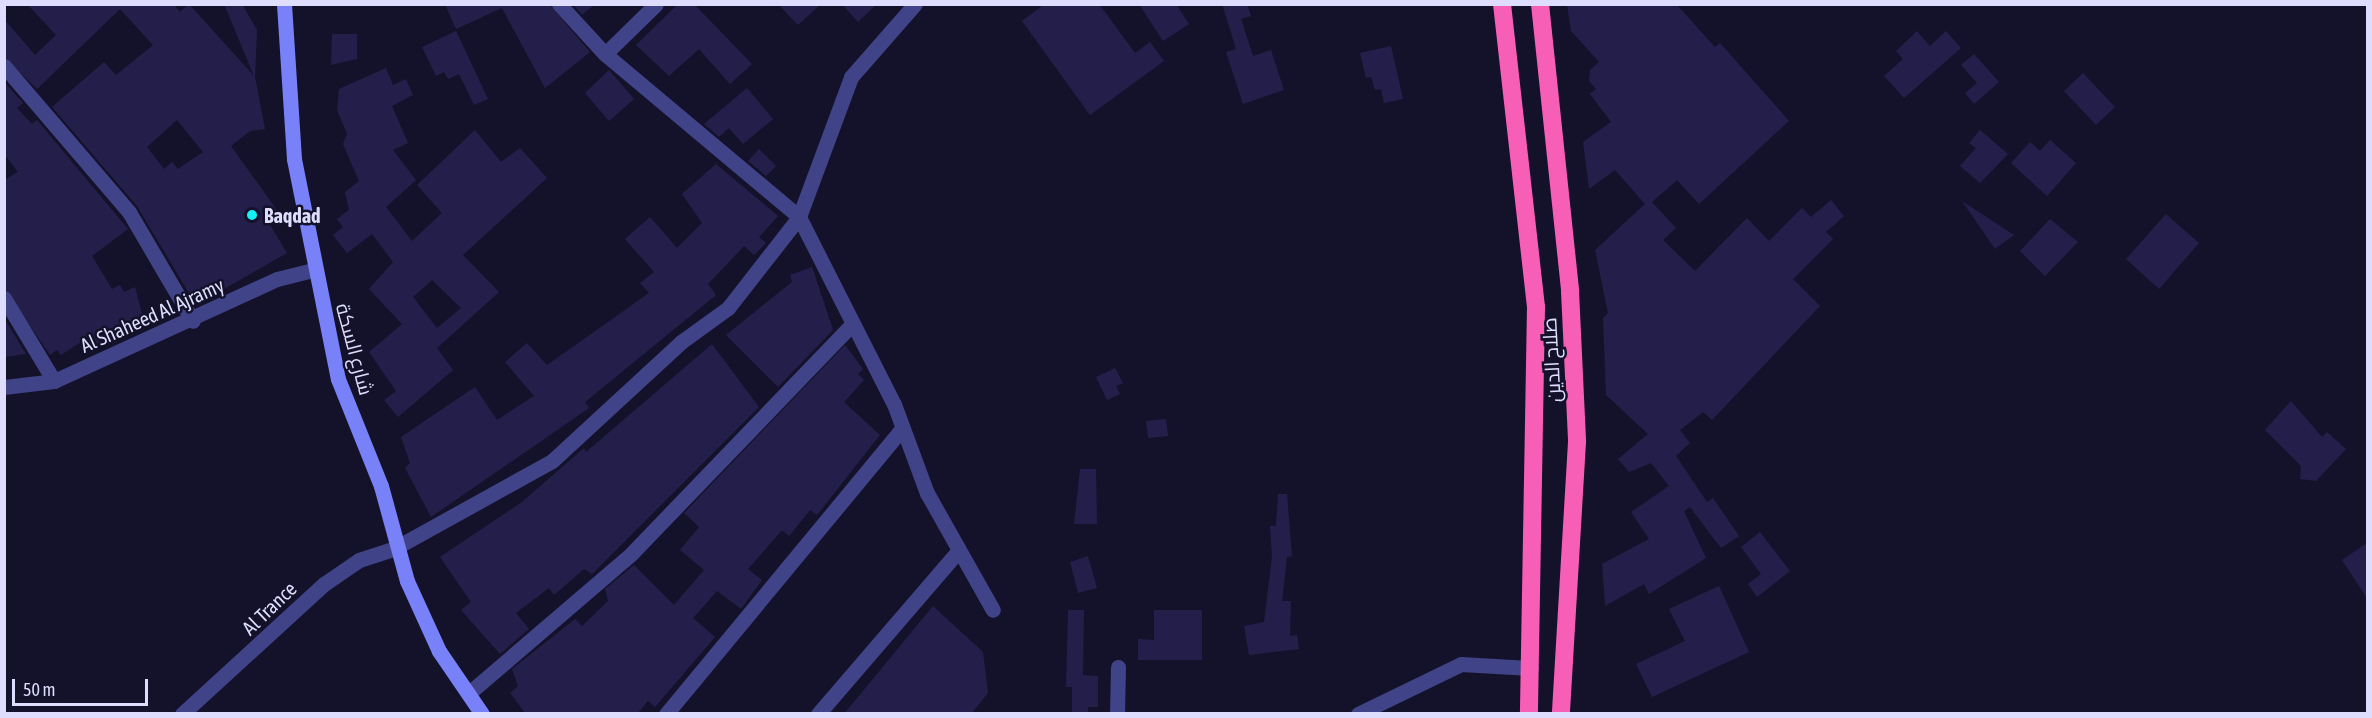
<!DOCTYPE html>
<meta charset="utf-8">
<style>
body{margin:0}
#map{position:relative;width:2372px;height:718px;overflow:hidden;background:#14122a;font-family:"Asap Condensed",Cairo,sans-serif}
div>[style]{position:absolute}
.building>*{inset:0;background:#241f4a}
.street>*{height:15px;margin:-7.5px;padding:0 7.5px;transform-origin:7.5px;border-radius:7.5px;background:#404387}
.secondary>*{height:15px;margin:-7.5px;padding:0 7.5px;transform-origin:7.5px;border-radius:7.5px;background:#7981f9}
.highway>*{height:18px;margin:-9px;padding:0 9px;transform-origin:9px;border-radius:9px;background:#f75eb5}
.dots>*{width:16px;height:16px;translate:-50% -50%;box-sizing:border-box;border:3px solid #14122a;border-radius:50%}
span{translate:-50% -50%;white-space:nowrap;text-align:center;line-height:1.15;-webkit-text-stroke:5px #14122a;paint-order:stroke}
.poi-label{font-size:20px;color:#deddfd;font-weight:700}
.left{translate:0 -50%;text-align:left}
.street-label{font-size:20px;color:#deddfd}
.frame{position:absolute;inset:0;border:6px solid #deddfd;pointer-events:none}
.scale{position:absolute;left:12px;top:679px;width:136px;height:27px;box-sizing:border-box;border:3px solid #deddfd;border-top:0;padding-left:8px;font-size:18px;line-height:21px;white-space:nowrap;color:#deddfd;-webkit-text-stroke:4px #14122a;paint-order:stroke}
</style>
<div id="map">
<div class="building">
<div style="clip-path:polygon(evenodd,27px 4px,174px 4px,180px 12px,189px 4px,254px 76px,224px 4px,242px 4px,257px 30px,255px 77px,265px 129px,250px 131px,231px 146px,279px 213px,267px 220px,287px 253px,196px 305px,137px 206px,52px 107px,104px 62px,116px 75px,153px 45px,120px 9px,37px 89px,4px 57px,4px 19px,35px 55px,56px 35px,27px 4px,177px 120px,203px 152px,178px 169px,172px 162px,164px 169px,147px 147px,177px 120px)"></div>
<div style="clip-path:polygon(445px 4px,549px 4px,590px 52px,545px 88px,502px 8px,456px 29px)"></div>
<div style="clip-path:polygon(573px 4px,595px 4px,582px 15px)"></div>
<div style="clip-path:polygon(678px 4px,694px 4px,752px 64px,730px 84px,699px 49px,669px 76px,636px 45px)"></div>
<div style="clip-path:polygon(778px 4px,821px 4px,798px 25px)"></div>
<div style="clip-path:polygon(842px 4px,877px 4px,858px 22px)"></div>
<div style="clip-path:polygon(1045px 4px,1099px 4px,1135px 53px,1150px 42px,1164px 61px,1090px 115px,1022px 21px)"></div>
<div style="clip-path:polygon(1139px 4px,1176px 4px,1189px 24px,1163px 41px)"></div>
<div style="clip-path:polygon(1222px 4px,1247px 4px,1251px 16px,1241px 19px,1253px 56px,1271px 50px,1284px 90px,1243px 104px,1226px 52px,1236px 49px)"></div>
<div style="clip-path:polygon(1567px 4px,1676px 4px,1715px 47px,1720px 43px,1789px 121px,1699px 204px,1677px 180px,1652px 202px,1676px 228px,1663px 240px,1695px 271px,1747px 218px,1769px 241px,1802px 208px,1811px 217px,1831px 200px,1844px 216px,1826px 232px,1833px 239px,1793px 279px,1820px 306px,1712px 420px,1703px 412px,1680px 430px,1690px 443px,1676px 456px,1707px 502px,1713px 498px,1739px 536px,1721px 548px,1690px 507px,1684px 511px,1706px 558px,1649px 594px,1644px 584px,1605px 606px,1602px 564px,1649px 539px,1631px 512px,1669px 486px,1651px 463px,1629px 472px,1618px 459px,1648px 434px,1606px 395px,1603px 318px,1608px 313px,1595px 250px,1645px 204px,1615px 170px,1589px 189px,1583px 142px,1611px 122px,1590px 94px,1596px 89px,1589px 81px,1590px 70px,1599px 62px,1571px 31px)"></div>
<div style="clip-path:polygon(456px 31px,488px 99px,474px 105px,459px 74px,448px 79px,444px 72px,436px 76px,422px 47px)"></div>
<div style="clip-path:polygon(1917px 31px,1930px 46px,1946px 31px,1961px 48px,1904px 98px,1884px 76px,1903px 59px,1896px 51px)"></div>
<div style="clip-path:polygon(332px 34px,357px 34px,357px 59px,331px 65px)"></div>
<div style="clip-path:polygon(1391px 46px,1403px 99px,1384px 103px,1381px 89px,1375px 90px,1371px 77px,1366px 78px,1360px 53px)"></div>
<div style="clip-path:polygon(1974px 54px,1999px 82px,1974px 104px,1965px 93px,1977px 83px,1961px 65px)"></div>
<div style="clip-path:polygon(evenodd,386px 68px,393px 85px,406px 79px,413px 95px,392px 106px,408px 143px,393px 150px,416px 180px,386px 207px,412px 241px,442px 213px,417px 185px,475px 130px,501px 162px,520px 148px,547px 178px,463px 255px,499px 292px,437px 348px,453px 370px,398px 417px,384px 400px,396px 391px,369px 352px,402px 324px,369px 289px,393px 262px,372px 234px,347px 253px,333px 235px,343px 227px,337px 219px,349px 210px,345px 192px,359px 181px,343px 144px,347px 134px,337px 110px,339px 89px,386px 68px,432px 280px,461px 308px,437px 328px,413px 297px,432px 280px)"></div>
<div style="clip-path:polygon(609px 70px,634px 99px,609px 121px,585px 93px)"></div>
<div style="clip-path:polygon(2083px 73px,2115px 107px,2096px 125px,2064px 91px)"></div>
<div style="clip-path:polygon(4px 82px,23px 103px,17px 108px,32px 124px,37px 120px,128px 229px,92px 256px,112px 289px,120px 285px,124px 292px,135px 287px,144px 321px,96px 347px,90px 336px,61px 355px,57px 350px,50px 355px,4px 288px,4px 180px,18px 172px,4px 154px)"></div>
<div style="clip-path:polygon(747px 88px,773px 119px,743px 144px,729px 128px,719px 137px,704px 124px)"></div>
<div style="clip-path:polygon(1980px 130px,2008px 154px,1980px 183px,1960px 166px,1976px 148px,1969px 143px)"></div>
<div style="clip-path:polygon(2050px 140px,2076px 163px,2047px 196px,2011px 163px,2030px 142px,2040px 151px)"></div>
<div style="clip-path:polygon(759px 149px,776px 166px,766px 176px,748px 161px)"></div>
<div style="clip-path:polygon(716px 164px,778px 216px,759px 237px,766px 243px,754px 255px,744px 246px,708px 284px,716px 295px,585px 402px,589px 408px,431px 517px,405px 468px,410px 463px,401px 437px,475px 387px,497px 420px,534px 396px,505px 362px,527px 343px,547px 365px,649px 293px,640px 283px,654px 272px,625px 239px,650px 217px,677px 248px,702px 223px,682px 194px)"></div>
<div style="clip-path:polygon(1962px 201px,2014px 235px,1995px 249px)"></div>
<div style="clip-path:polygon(2166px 214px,2199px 243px,2159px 289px,2126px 259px)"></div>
<div style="clip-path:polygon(2050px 219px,2078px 242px,2045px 276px,2020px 251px)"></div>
<div style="clip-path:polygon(812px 267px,833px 330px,778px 387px,726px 335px,792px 282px,790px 275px)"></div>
<div style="clip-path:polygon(4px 318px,26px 354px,4px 357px)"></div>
<div style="clip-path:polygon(712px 344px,759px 407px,592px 574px,584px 569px,554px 595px,549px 588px,516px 613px,529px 629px,500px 654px,461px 610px,471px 602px,440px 557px,522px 502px,584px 448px,586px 452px)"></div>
<div style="clip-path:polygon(845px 345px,863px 369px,858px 374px,864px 380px,844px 402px,880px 435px,817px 515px,810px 510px,789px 536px,782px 530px,748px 569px,762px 580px,741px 609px,717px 591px,693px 618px,715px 637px,655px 707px,648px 701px,637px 714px,526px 714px,510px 693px,518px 686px,512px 669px,575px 619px,582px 626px,608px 601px,605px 589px,634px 565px,674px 605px,704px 570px,680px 550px,699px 527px,684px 513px)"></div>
<div style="clip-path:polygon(1115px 368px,1123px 383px,1116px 386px,1120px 394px,1107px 400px,1096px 377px)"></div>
<div style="clip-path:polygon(2291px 401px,2322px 437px,2327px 432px,2346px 449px,2316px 481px,2300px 479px,2301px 466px,2265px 430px)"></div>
<div style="clip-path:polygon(1166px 419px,1168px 436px,1148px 438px,1146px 421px)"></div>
<div style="clip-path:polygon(1080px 469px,1096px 469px,1097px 524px,1074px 524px)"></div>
<div style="clip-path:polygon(1278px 494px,1287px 494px,1292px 556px,1287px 557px,1282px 601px,1291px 601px,1290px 636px,1297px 635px,1299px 649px,1249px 655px,1244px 626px,1264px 622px,1272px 557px,1270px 526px,1276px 526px)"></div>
<div style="clip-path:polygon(1760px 532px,1790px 571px,1757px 597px,1748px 584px,1761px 574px,1741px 547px)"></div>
<div style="clip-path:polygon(2367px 543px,2367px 598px,2342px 560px)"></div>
<div style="clip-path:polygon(1088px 556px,1097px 588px,1078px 593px,1070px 562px)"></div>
<div style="clip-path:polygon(1719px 586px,1749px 652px,1652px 697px,1636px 664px,1685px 641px,1669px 609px)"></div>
<div style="clip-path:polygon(933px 606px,983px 652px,988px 693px,971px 714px,844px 714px)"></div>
<div style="clip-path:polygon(1068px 610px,1084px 610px,1083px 675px,1098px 676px,1098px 707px,1088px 707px,1088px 714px,1072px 714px,1072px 687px,1066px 687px)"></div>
<div style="clip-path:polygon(1154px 610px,1202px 610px,1202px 660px,1138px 660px,1138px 639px,1154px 640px)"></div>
</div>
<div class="street">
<div style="left:559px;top:4px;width:68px;rotate:47.4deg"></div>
<div style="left:605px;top:54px;width:253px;rotate:40deg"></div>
<div style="left:799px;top:217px;width:210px;rotate:63.1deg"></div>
<div style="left:894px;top:404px;width:95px;rotate:69.7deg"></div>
<div style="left:927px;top:493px;width:134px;rotate:60.6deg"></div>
<div style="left:605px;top:54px;width:71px;rotate:-44.4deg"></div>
<div style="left:4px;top:66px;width:192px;rotate:49.4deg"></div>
<div style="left:129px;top:212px;width:126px;rotate:59.6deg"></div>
<div style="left:4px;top:298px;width:97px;rotate:58.9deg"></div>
<div style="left:4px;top:387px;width:50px;rotate:-6.8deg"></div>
<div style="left:54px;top:381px;width:245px;rotate:-24.6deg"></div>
<div style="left:277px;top:279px;width:37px;rotate:-14deg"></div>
<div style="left:469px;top:693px;width:213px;rotate:-40.6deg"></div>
<div style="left:631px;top:554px;width:319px;rotate:-46.1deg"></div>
<div style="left:182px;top:714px;width:193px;rotate:-42.5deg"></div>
<div style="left:324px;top:584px;width:42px;rotate:-34.4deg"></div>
<div style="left:359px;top:560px;width:38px;rotate:-18deg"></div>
<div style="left:395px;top:548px;width:179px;rotate:-29deg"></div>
<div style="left:552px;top:461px;width:176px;rotate:-42.7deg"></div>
<div style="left:681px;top:342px;width:58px;rotate:-35.9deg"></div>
<div style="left:728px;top:308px;width:115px;rotate:-52deg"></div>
<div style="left:799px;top:217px;width:149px;rotate:-69.6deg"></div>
<div style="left:851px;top:77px;width:97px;rotate:-48.8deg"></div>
<div style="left:666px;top:714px;width:371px;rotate:-50.4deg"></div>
<div style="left:818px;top:714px;width:216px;rotate:-49.3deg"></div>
<div style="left:1117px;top:714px;width:47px;rotate:-88.8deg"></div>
<div style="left:1358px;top:714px;width:114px;rotate:-25.9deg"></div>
<div style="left:1461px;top:664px;width:70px;rotate:3.3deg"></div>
</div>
<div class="secondary">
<div style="left:284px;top:4px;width:155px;rotate:86.3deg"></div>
<div style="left:294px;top:159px;width:224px;rotate:78.7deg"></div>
<div style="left:338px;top:379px;width:115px;rotate:68.1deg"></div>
<div style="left:381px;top:486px;width:98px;rotate:74.7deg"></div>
<div style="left:407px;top:581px;width:77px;rotate:65.4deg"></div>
<div style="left:439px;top:651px;width:76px;rotate:55.7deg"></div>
</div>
<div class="highway">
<div style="left:1502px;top:4px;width:305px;rotate:83.6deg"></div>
<div style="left:1536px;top:307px;width:407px;rotate:91deg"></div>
<div style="left:1540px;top:4px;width:289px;rotate:84deg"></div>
<div style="left:1570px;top:291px;width:151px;rotate:87.3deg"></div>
<div style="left:1577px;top:442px;width:272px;rotate:93.4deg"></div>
</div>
<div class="dots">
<div style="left:252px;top:215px;background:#13f1f4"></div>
</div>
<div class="poi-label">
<span class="left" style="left:264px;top:215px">Baqdad</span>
</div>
<div class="street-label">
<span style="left:152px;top:315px;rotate:-24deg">Al Shaheed Al Ajramy</span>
<span style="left:355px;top:349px;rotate:75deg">شارع السكة</span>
<span style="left:1551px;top:360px;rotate:-93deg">صلاح الدين</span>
<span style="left:269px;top:608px;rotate:-44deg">Al Trance</span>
</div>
<div class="frame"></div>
<div class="scale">50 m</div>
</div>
